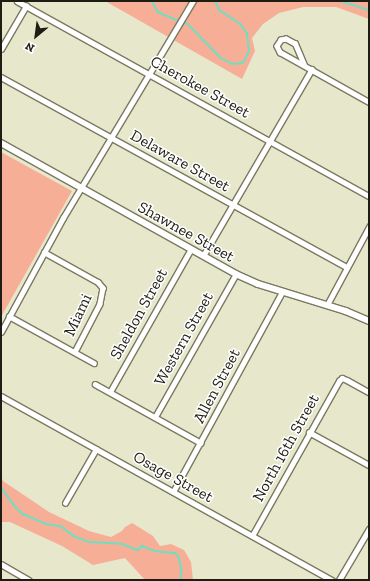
<!DOCTYPE html>
<style>
body{margin:0}
#map{position:relative;width:370px;height:581px;overflow:hidden;background:#e7e7cb;font-family:"Zilla Slab",serif}
div>[style]{position:absolute}
.green>*{inset:0;background:#f7ae96}
.stream>*{height:1.5px;margin:-0.75px;padding:0 0.75px;transform-origin:0.75px;border-radius:0.75px;background:#6fdfc0}
.roads{filter:drop-shadow(1px 0 #7a7960) drop-shadow(-1px 0 #7a7960) drop-shadow(0 1px #7a7960) drop-shadow(0 -1px #7a7960)}
.minor>*{height:4.5px;margin:-2.25px;padding:0 2.25px;transform-origin:2.25px;border-radius:2.25px;background:#fff}
.tertiary>*{height:5.5px;margin:-2.75px;padding:0 2.75px;transform-origin:2.75px;border-radius:2.75px;background:#fff}
span{translate:-50% -50%;white-space:nowrap;text-align:center;line-height:1.15;-webkit-text-stroke:3px #fff;paint-order:stroke}
.street-label{font-size:16px;color:#1e1d13}
.frame{position:absolute;inset:0;border:2px solid #1e1d13;pointer-events:none}
.north{position:absolute;left:16px;top:16px;width:40px;height:40px;-webkit-text-stroke:3px #fff;paint-order:stroke;rotate:209deg;font-size:11px;font-weight:700;line-height:16px;text-align:center;color:#1e1d13}
.north::after{content:'';display:block;margin:auto;width:14px;height:18px;background:#1e1d13;clip-path:polygon(50% 0,100% 100%,50% 72%,0 100%)}
</style>
<div id="map">
<div class="green">
<div style="clip-path:polygon(105px 1px,369px 1px,369px 19px,336px 7px,303px 7px,279px 13px,263px 24px,252px 38px,255px 51px,242px 79px)"></div>
<div style="clip-path:polygon(1px 152px,72px 191px,1px 317px)"></div>
<div style="clip-path:polygon(1px 476px,3px 481px,49px 512px,89px 531px,111px 537px,122px 531px,125px 527px,132px 523px,153px 536px,160px 546px,171px 544px,184px 550px,191px 562px,193px 580px,145px 580px,125px 558px,93px 565px,62px 546px,10px 522px,1px 522px)"></div>
</div>
<div class="stream">
<div style="left:152px;top:1px;width:13px;rotate:61deg"></div>
<div style="left:158px;top:12px;width:23px;rotate:23deg"></div>
<div style="left:341px;top:1px;width:29px;rotate:18deg"></div>
<div style="left:183px;top:22px;width:5px;rotate:22deg"></div>
<div style="left:188px;top:24px;width:47px;rotate:45.9deg"></div>
<div style="left:221px;top:58px;width:13px;rotate:27deg"></div>
<div style="left:233px;top:64px;width:10px;rotate:-6deg"></div>
<div style="left:243px;top:63px;width:13px;rotate:-63deg"></div>
<div style="left:249px;top:51px;width:17px;rotate:-97deg"></div>
<div style="left:247px;top:34px;width:11px;rotate:-124deg"></div>
<div style="left:241px;top:25px;width:27px;rotate:-146deg"></div>
<div style="left:219px;top:10px;width:10px;rotate:-114deg"></div>
<div style="left:1px;top:487px;width:22px;rotate:54deg"></div>
<div style="left:14px;top:505px;width:13px;rotate:45deg"></div>
<div style="left:23px;top:514px;width:25px;rotate:23deg"></div>
<div style="left:46px;top:524px;width:15px;rotate:8deg"></div>
<div style="left:61px;top:526px;width:16px;rotate:38deg"></div>
<div style="left:74px;top:536px;width:16px;rotate:22deg"></div>
<div style="left:89px;top:542px;width:33px;rotate:3deg"></div>
<div style="left:122px;top:544px;width:17px;rotate:21deg"></div>
<div style="left:138px;top:550px;width:6px;rotate:-45deg"></div>
<div style="left:142px;top:546px;width:14px;rotate:21deg"></div>
<div style="left:155px;top:551px;width:20px;rotate:6deg"></div>
<div style="left:175px;top:553px;width:6px;rotate:45deg"></div>
<div style="left:179px;top:557px;width:13px;rotate:77deg"></div>
<div style="left:182px;top:570px;width:10px;rotate:96deg"></div>
</div>
<div class="roads">
<div class="minor">
<div style="left:17px;top:1px;width:402px;rotate:29deg"></div>
<div style="left:1px;top:49px;width:50px;rotate:-59.8deg"></div>
<div style="left:304px;top:65px;width:23px;rotate:-113deg"></div>
<div style="left:295px;top:44px;width:10px;rotate:-151deg"></div>
<div style="left:286px;top:39px;width:5px;rotate:169deg"></div>
<div style="left:281px;top:40px;width:7px;rotate:124deg"></div>
<div style="left:277px;top:46px;width:7px;rotate:63deg"></div>
<div style="left:280px;top:52px;width:102px;rotate:29.3deg"></div>
<div style="left:1px;top:77px;width:395px;rotate:28.8deg"></div>
<div style="left:44px;top:252px;width:62px;rotate:29.1deg"></div>
<div style="left:98px;top:282px;width:8px;rotate:50deg"></div>
<div style="left:103px;top:288px;width:16px;rotate:101deg"></div>
<div style="left:100px;top:304px;width:54px;rotate:117.5deg"></div>
<div style="left:203px;top:256px;width:216px;rotate:-59.8deg"></div>
<div style="left:327px;top:305px;width:89px;rotate:-61.7deg"></div>
<div style="left:9px;top:316px;width:97px;rotate:28.9deg"></div>
<div style="left:1px;top:332px;width:130px;rotate:-61.5deg"></div>
<div style="left:63px;top:218px;width:253px;rotate:-59.1deg"></div>
<div style="left:95px;top:384px;width:121px;rotate:29.1deg"></div>
<div style="left:110px;top:392px;width:164px;rotate:-60.5deg"></div>
<div style="left:1px;top:396px;width:379px;rotate:29.1deg"></div>
<div style="left:155px;top:417px;width:164px;rotate:-60.5deg"></div>
<div style="left:309px;top:432px;width:68px;rotate:28.8deg"></div>
<div style="left:173px;top:492px;width:228px;rotate:-61.4deg"></div>
<div style="left:65px;top:503px;width:62px;rotate:-60.1deg"></div>
<div style="left:252px;top:536px;width:178px;rotate:-60.7deg"></div>
<div style="left:339px;top:381px;width:4px;rotate:-45deg"></div>
<div style="left:342px;top:378px;width:5px;rotate:22deg"></div>
<div style="left:347px;top:380px;width:25px;rotate:29deg"></div>
<div style="left:1px;top:564px;width:32px;rotate:30deg"></div>
<div style="left:339px;top:580px;width:59px;rotate:-59.5deg"></div>
</div>
<div class="tertiary">
<div style="left:1px;top:143px;width:269px;rotate:29.1deg"></div>
<div style="left:236px;top:274px;width:24px;rotate:24deg"></div>
<div style="left:258px;top:284px;width:92px;rotate:17.1deg"></div>
<div style="left:346px;top:311px;width:25px;rotate:23deg"></div>
</div>
</div>
<div class="street-label">
<span style="left:200px;top:87px;rotate:29deg">Cherokee Street</span>
<span style="left:180px;top:161px;rotate:29deg">Delaware Street</span>
<span style="left:186px;top:232px;rotate:29deg">Shawnee Street</span>
<span style="left:139px;top:314px;rotate:-61deg">Sheldon Street</span>
<span style="left:78px;top:315px;rotate:-65deg">Miami</span>
<span style="left:184px;top:339px;rotate:-61deg">Western Street</span>
<span style="left:217px;top:386px;rotate:-62deg">Allen Street</span>
<span style="left:286px;top:448px;rotate:-61deg">North 16th Street</span>
<span style="left:173px;top:477px;rotate:29deg">Osage Street</span>
</div>
<div class="frame"></div>
<div class="north">N</div>
</div>
